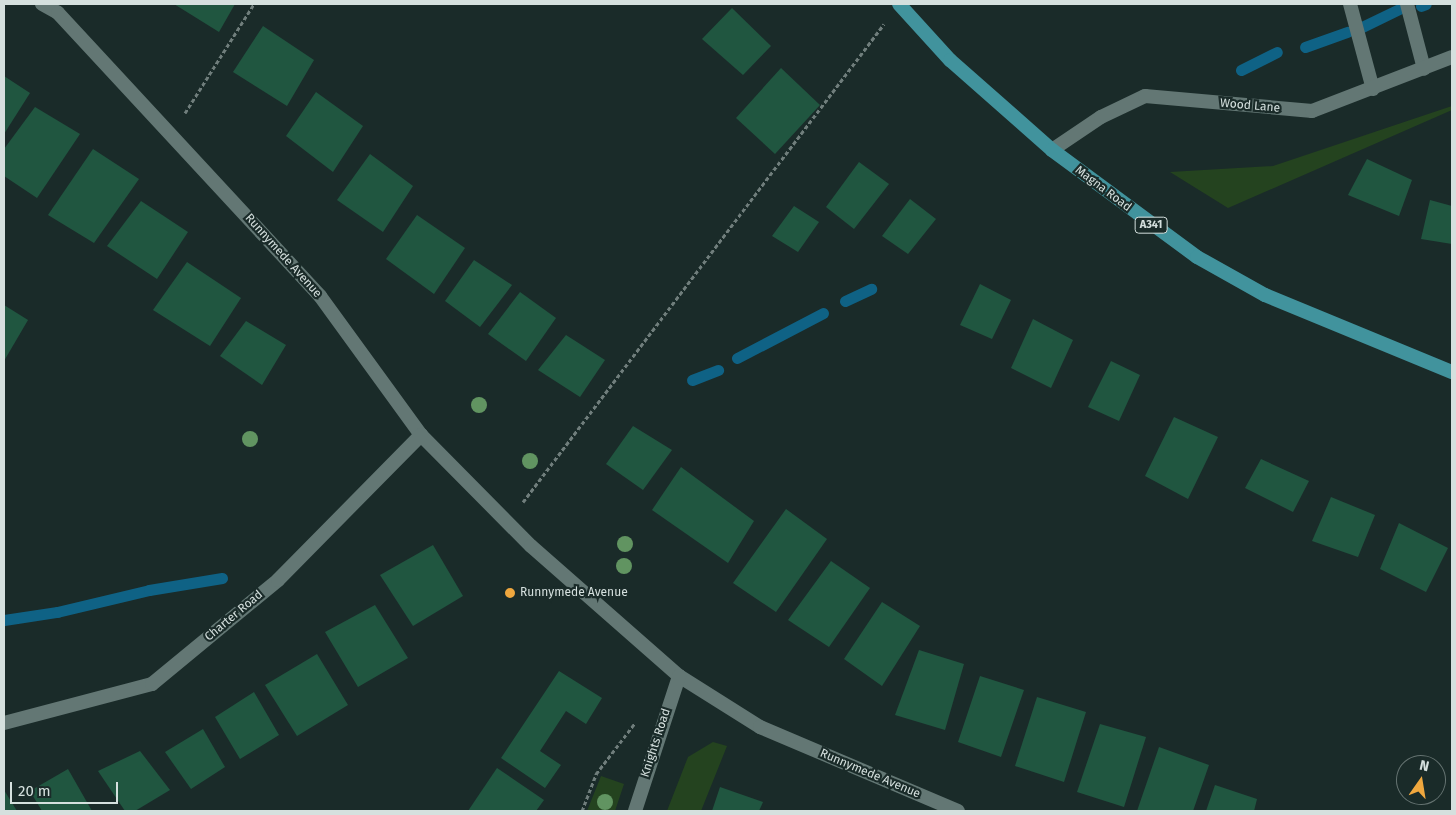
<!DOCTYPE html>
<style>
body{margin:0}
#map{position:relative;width:1456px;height:815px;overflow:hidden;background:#1a2b29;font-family:"Fira Sans",sans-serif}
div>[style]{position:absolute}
.green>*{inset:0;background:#24431f}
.stream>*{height:11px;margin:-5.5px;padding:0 5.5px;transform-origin:5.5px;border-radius:5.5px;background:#0f6285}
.building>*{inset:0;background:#205640}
.path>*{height:3px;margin-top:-1.5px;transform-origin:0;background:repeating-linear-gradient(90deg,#707e7c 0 4px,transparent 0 6.5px)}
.service>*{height:14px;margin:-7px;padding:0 7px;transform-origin:7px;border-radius:7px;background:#637774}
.minor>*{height:14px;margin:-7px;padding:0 7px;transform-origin:7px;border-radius:7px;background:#637774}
.primary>*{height:14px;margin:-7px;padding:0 7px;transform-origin:7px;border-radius:7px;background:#41939d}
.trees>*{width:16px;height:16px;margin:-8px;border-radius:50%;background:#619461}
.dots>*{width:14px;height:14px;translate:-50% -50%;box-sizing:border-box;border:2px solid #1a2b29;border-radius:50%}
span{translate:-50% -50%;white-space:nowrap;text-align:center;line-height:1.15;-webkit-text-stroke:4.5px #1a2b29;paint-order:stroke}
.shield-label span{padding:1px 4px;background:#1a2b29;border:1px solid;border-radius:4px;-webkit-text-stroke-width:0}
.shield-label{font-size:11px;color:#d5e0de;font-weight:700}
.street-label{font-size:12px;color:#d5e0de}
.poi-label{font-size:12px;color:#d5e0de}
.left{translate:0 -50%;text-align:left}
.frame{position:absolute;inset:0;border:5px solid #d5e0de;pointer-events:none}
.north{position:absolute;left:1396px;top:755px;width:50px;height:50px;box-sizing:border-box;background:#1a2b29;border:1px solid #657371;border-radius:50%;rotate:13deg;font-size:14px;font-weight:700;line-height:20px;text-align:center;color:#d5e0de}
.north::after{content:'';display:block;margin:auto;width:18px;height:22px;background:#efa73e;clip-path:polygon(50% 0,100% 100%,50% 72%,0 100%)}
.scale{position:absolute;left:10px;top:782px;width:108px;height:22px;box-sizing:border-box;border:2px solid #d5e0de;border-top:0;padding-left:6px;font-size:15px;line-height:18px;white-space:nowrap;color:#d5e0de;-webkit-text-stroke:4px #1a2b29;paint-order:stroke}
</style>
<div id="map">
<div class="green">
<div style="clip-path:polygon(1452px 106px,1452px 110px,1228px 208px,1170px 172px,1273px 166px)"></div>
<div style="clip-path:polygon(713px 742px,727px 746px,701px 811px,667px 811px,688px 757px)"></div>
<div style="clip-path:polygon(601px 776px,624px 784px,615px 811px,587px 811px)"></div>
</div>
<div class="stream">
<div style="left:1421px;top:6px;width:5px;rotate:-22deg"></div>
<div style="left:1362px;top:27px;width:41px;rotate:-25.9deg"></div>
<div style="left:1305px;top:47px;width:45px;rotate:-19.7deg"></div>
<div style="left:1241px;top:70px;width:40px;rotate:-26.6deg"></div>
<div style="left:845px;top:301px;width:29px;rotate:-25deg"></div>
<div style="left:737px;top:358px;width:97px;rotate:-27.6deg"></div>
<div style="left:692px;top:380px;width:28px;rotate:-21deg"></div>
<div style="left:4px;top:620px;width:54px;rotate:-8.6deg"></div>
<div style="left:57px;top:612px;width:95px;rotate:-13.4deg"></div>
<div style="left:149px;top:590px;width:74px;rotate:-9.3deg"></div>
</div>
<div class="building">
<div style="clip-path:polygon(174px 4px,235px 4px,219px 32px)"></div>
<div style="clip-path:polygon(732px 8px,771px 46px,743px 75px,702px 39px)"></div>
<div style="clip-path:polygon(263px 26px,314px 60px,287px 106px,233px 72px)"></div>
<div style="clip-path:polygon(781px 68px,820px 105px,775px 154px,736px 118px)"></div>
<div style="clip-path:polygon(4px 76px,30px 93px,4px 134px)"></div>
<div style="clip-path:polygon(316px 92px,363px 126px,333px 172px,286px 136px)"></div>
<div style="clip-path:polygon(35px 107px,80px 134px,37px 198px,4px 176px,4px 149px)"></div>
<div style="clip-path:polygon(93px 149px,139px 179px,94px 243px,48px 215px)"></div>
<div style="clip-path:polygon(370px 154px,413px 186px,383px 232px,337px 200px)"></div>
<div style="clip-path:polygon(1367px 159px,1412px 180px,1399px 216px,1348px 195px)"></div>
<div style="clip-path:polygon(859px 162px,889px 184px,854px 229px,826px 207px)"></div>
<div style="clip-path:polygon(910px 199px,936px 219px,908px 254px,882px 236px)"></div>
<div style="clip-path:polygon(1430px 200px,1452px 206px,1452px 244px,1421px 239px)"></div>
<div style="clip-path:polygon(141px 201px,188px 232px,157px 279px,107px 246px)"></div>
<div style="clip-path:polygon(794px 206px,819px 222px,798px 252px,772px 236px)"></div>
<div style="clip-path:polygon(417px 215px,465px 248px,434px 294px,386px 259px)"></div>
<div style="clip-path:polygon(474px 260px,512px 285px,480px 327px,445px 301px)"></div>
<div style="clip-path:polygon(187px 262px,241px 298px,210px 346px,153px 310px)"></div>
<div style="clip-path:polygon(980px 284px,1011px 300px,992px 339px,960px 325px)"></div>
<div style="clip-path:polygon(520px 292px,556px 318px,526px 361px,488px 334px)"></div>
<div style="clip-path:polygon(4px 305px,28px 320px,4px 361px)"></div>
<div style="clip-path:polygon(1033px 319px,1073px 340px,1051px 388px,1011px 368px)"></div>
<div style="clip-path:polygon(246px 321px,286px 345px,262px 385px,220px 356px)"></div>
<div style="clip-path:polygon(566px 335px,605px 360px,580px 397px,538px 370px)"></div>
<div style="clip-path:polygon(1111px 361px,1140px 375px,1119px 421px,1088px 407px)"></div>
<div style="clip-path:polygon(1174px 417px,1218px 437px,1188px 499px,1145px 476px)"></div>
<div style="clip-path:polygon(633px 426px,672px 450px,643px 490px,606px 464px)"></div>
<div style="clip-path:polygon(1261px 459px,1309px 481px,1293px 512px,1245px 488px)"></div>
<div style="clip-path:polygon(681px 467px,754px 521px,728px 563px,652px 510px)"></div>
<div style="clip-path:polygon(1331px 497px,1375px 515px,1358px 557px,1312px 541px)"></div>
<div style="clip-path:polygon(786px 509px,827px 539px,776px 612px,733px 583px)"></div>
<div style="clip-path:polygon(1399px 523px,1448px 548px,1426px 592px,1380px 569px)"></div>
<div style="clip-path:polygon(433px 545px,463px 596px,413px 626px,380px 575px)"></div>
<div style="clip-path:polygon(831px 561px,870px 588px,829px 647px,788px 620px)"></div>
<div style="clip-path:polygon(882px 602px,920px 626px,882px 686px,844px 659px)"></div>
<div style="clip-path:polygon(375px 605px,408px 658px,358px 687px,325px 632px)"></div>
<div style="clip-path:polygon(919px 650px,964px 664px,945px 730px,895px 715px)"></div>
<div style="clip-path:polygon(317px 654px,348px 705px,297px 736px,265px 685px)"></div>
<div style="clip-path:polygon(559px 671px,602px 698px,586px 724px,566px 711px,540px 751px,561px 765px,545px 788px,501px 758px)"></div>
<div style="clip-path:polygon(980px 676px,1024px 690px,1001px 757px,958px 742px)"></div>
<div style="clip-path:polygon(254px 692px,279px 735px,240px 759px,215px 717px)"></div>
<div style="clip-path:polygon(1037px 697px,1086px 712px,1064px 782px,1015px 766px)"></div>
<div style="clip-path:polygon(1100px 724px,1146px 737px,1124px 807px,1077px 792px)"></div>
<div style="clip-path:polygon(203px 729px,225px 767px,191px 789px,165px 752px)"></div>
<div style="clip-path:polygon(1159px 747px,1209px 765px,1193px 811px,1137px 811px)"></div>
<div style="clip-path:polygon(140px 751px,170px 790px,135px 811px,125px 811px,98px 771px)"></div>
<div style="clip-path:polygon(497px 768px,544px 800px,536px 811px,468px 811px)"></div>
<div style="clip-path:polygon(68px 769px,92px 811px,42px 811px,30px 791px)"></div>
<div style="clip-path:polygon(1215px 785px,1257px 799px,1254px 811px,1206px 811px)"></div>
<div style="clip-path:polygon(720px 787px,763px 802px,759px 811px,712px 811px)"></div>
<div style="clip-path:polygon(4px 790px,17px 811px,4px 811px)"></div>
</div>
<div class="path">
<div style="left:185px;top:113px;width:129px;rotate:-57.7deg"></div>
<div style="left:523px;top:502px;width:599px;rotate:-52.94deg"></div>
<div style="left:582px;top:811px;width:40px;rotate:-69deg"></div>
<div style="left:596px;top:774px;width:64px;rotate:-52.6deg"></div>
</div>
<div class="service">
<div style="left:1350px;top:4px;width:88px;rotate:74.9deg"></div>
<div style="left:1407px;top:4px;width:67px;rotate:75.3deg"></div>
</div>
<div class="minor">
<div style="left:42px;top:4px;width:18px;rotate:29deg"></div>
<div style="left:58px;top:13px;width:386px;rotate:47.2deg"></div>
<div style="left:320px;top:296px;width:172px;rotate:54deg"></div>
<div style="left:421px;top:435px;width:156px;rotate:45.3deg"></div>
<div style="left:531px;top:546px;width:197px;rotate:41.3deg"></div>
<div style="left:679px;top:676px;width:96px;rotate:32.2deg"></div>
<div style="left:760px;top:727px;width:215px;rotate:23deg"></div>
<div style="left:1052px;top:150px;width:59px;rotate:-34deg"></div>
<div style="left:1101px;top:117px;width:49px;rotate:-25.5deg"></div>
<div style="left:1145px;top:96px;width:168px;rotate:5.1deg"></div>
<div style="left:1312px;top:111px;width:150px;rotate:-21.1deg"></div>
<div style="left:4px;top:723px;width:153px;rotate:-14.8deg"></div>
<div style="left:152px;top:684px;width:163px;rotate:-39.5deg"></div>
<div style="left:278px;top:580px;width:204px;rotate:-45.4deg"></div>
<div style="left:635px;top:811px;width:142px;rotate:-71.9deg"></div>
</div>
<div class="primary">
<div style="left:899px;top:4px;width:76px;rotate:47.7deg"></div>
<div style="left:950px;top:60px;width:136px;rotate:41.4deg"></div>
<div style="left:1052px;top:150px;width:180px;rotate:36.4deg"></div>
<div style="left:1197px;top:257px;width:78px;rotate:29.2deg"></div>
<div style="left:1265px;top:295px;width:202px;rotate:22.4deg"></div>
</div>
<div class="trees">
<div style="left:479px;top:405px"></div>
<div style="left:250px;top:439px"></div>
<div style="left:530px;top:461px"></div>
<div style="left:625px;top:544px"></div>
<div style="left:624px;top:566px"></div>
<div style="left:605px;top:802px"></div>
</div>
<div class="dots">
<div style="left:510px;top:593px;background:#efa73e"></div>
</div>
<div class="shield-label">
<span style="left:1151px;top:225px">A341</span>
</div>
<div class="street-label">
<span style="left:1250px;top:106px;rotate:5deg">Wood Lane</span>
<span style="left:1103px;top:189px;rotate:37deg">Magna Road</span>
<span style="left:283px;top:256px;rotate:48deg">Runnymede Avenue</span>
<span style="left:234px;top:616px;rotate:-40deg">Charter Road</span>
<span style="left:656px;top:743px;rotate:-72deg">Knights Road</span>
<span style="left:870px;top:774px;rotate:23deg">Runnymede Avenue</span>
</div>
<div class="poi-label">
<span class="left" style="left:520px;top:593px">Runnymede Avenue</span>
</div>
<div class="frame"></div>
<div class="north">N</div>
<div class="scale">20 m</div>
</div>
